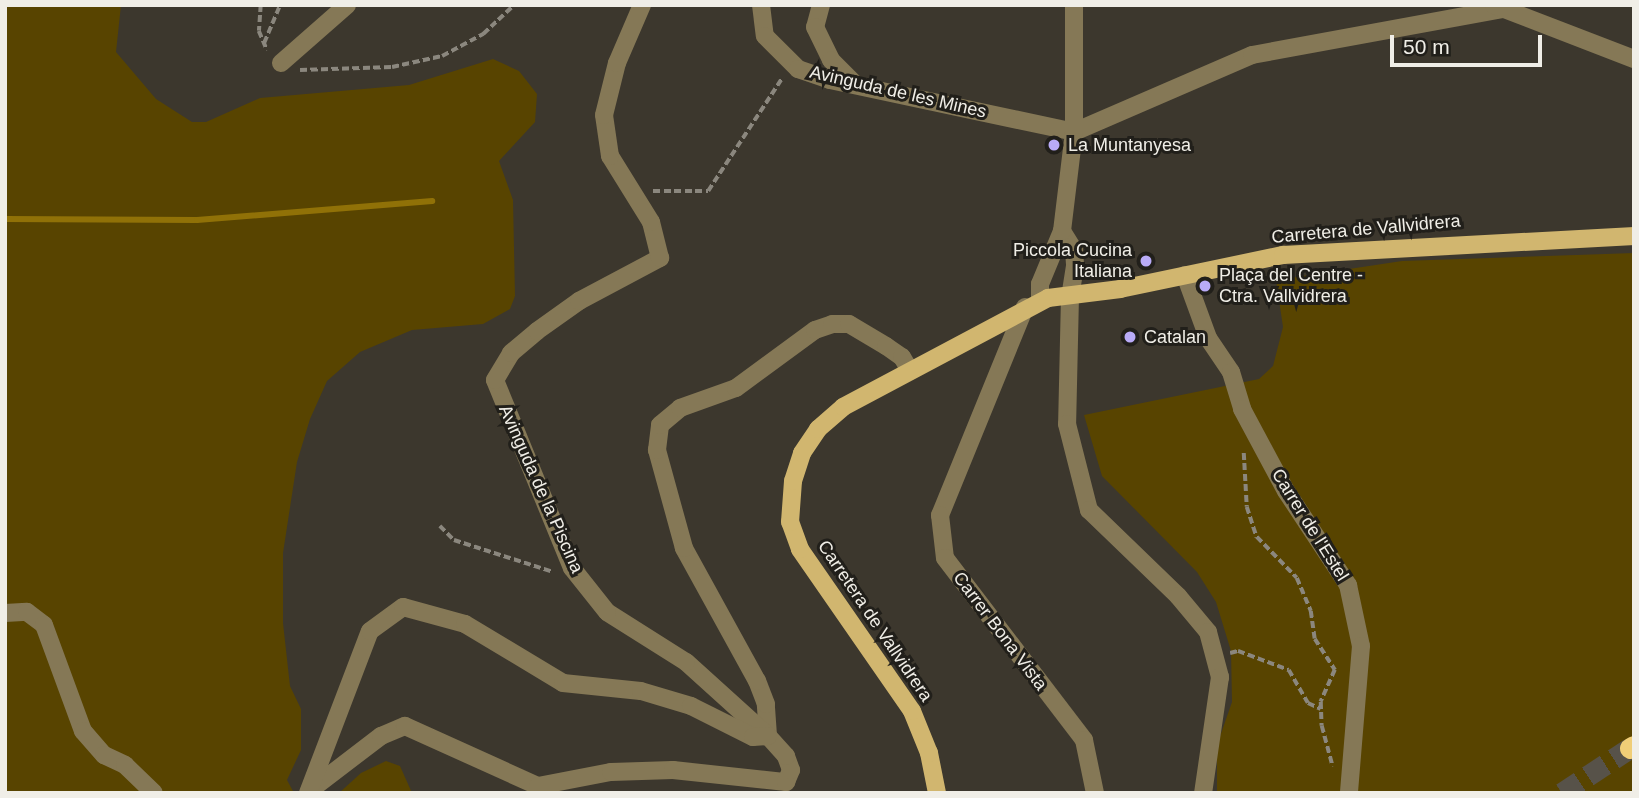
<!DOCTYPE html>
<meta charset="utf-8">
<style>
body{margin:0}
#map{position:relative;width:1639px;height:798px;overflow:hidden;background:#3c372d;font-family:Arial,sans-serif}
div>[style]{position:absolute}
.green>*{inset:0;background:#584400}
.stream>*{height:6px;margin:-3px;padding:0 3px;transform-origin:3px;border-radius:3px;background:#907107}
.highway-tunnel>*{height:21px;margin-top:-10.5px;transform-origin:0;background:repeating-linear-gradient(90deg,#575249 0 21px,transparent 0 31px)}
.path>*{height:3.5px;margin-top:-1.75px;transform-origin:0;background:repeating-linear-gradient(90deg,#8b877e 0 7px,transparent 0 10.5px)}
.minor>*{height:18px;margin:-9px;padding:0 9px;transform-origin:9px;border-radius:9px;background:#857856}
.major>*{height:18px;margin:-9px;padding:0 9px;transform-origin:9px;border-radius:9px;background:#d1b66f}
.highway>*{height:21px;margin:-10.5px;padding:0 10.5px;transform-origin:10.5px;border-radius:10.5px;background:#f0ce77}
.dots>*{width:19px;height:19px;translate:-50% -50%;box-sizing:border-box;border:4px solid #211f1a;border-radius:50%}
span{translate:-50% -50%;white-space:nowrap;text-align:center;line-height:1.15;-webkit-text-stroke:6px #211f1a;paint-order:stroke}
.street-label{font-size:18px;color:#f0eee7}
.poi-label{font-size:18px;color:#f0eee7}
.left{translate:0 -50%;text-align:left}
.right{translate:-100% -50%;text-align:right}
.frame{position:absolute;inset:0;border:7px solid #f0eee7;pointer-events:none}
.scale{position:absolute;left:1390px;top:35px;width:152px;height:32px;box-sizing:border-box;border:4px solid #f0eee7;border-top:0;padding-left:9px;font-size:21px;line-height:24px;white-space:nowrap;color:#f0eee7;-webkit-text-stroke:5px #211f1a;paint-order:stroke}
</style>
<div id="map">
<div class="green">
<div style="clip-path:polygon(5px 5px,121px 5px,116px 52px,156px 99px,192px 122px,206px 122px,260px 98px,409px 85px,493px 59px,519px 71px,537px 94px,535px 122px,499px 161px,513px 200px,515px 296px,510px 309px,483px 324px,412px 330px,360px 352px,327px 381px,310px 419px,297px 462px,283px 553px,283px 623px,290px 686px,301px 709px,301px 750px,287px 780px,294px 793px,5px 793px)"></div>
<div style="clip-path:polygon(1634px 253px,1634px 793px,1217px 793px,1217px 745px,1232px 702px,1231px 651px,1216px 602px,1197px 572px,1102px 476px,1084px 415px,1259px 379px,1273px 366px,1283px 327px,1276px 280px,1402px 261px)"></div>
<div style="clip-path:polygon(386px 761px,400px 766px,412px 793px,339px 793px,361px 773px)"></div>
</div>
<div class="stream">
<div style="left:5px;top:219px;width:192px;rotate:0.3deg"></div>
<div style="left:197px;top:220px;width:236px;rotate:-4.6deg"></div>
</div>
<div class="highway-tunnel">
<div style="left:1562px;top:793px;width:82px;rotate:-33.5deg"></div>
</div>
<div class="path">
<div style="left:261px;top:5px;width:26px;rotate:94deg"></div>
<div style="left:259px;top:31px;width:21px;rotate:67deg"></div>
<div style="left:264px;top:43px;width:41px;rotate:-67.2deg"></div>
<div style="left:300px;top:70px;width:92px;rotate:-1.9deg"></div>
<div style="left:392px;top:67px;width:51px;rotate:-12.4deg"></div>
<div style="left:442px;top:56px;width:47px;rotate:-28.2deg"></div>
<div style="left:483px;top:34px;width:42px;rotate:-43.1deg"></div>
<div style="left:653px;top:191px;width:55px"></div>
<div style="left:708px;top:191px;width:136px;rotate:-56.7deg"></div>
<div style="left:1244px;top:453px;width:54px;rotate:86.8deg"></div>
<div style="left:1247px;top:507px;width:32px;rotate:72deg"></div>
<div style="left:1257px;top:537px;width:57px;rotate:45.7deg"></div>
<div style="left:1297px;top:578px;width:36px;rotate:67deg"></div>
<div style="left:1311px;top:611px;width:28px;rotate:82deg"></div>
<div style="left:1315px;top:639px;width:37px;rotate:57deg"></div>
<div style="left:1335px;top:670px;width:35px;rotate:114deg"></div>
<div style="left:1321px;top:702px;width:24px;rotate:88deg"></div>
<div style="left:1322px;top:726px;width:42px;rotate:75deg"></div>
<div style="left:440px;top:526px;width:20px;rotate:45deg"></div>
<div style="left:454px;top:540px;width:104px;rotate:17.9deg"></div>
<div style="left:1230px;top:653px;width:8px;rotate:-14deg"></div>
<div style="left:1238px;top:651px;width:54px;rotate:20.4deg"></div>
<div style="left:1289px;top:670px;width:38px;rotate:60deg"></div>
<div style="left:1308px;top:703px;width:14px;rotate:25deg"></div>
</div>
<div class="minor">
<div style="left:761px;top:5px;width:31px;rotate:83deg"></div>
<div style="left:765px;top:36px;width:47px;rotate:45deg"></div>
<div style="left:798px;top:69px;width:34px;rotate:19deg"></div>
<div style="left:830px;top:80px;width:249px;rotate:12deg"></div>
<div style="left:1074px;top:132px;width:194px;rotate:-23.4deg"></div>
<div style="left:1252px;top:55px;width:254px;rotate:-10.4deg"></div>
<div style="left:821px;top:5px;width:23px;rotate:105deg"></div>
<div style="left:815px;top:27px;width:37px;rotate:64deg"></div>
<div style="left:831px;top:60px;width:34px;rotate:45deg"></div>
<div style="left:1494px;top:5px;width:150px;rotate:21.1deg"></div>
<div style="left:281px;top:63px;width:88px;rotate:-41.3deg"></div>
<div style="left:1062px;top:231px;width:22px;rotate:58deg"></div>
<div style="left:1074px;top:250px;width:16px;rotate:86deg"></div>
<div style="left:1075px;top:266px;width:30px;rotate:99deg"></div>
<div style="left:1070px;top:296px;width:128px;rotate:91.3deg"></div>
<div style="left:1067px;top:424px;width:89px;rotate:75.7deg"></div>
<div style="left:1089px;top:510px;width:124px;rotate:44deg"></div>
<div style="left:1178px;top:596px;width:47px;rotate:50.2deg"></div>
<div style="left:1208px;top:632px;width:47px;rotate:75.1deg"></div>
<div style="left:1220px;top:677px;width:117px;rotate:98.3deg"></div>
<div style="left:1185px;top:275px;width:67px;rotate:69.9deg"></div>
<div style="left:1208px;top:338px;width:41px;rotate:55.9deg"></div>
<div style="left:1231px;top:372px;width:39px;rotate:73deg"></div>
<div style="left:1242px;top:409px;width:93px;rotate:61.8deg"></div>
<div style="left:1286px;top:491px;width:113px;rotate:56.6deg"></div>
<div style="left:1348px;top:585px;width:62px;rotate:78deg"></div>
<div style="left:1361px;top:646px;width:147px;rotate:94.7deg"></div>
<div style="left:1040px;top:300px;width:16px;rotate:-90deg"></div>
<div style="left:1040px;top:284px;width:57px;rotate:-67.5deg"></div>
<div style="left:1062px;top:231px;width:100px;rotate:-83.1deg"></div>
<div style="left:1074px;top:132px;width:127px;rotate:-90deg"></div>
<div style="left:1025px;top:307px;width:225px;rotate:112.2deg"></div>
<div style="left:940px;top:515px;width:43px;rotate:83.4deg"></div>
<div style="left:945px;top:558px;width:229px;rotate:52.6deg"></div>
<div style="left:1084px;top:740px;width:54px;rotate:78.3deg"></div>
<div style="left:5px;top:613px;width:22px;rotate:-3deg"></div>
<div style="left:27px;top:612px;width:21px;rotate:37deg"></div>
<div style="left:44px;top:625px;width:113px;rotate:69.8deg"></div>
<div style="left:83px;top:731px;width:32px;rotate:49deg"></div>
<div style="left:104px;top:755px;width:23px;rotate:25deg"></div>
<div style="left:125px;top:765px;width:40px;rotate:44deg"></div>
<div style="left:768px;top:736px;width:32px;rotate:-94deg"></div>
<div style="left:766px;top:704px;width:25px;rotate:-111deg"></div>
<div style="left:757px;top:681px;width:152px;rotate:-118.8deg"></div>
<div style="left:684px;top:548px;width:102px;rotate:-105.4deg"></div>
<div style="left:657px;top:450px;width:25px;rotate:-83deg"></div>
<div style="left:660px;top:425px;width:26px;rotate:-40deg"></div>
<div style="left:680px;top:408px;width:59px;rotate:-19.7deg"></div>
<div style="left:736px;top:388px;width:98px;rotate:-36.3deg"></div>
<div style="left:815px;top:330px;width:18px;rotate:-19deg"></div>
<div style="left:832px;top:324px;width:17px"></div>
<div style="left:849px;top:324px;width:43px;rotate:30.7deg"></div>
<div style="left:886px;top:346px;width:19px;rotate:35deg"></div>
<div style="left:902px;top:357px;width:16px;rotate:60deg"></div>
<div style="left:309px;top:791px;width:91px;rotate:-37.4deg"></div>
<div style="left:381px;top:736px;width:26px;rotate:-23deg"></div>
<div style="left:405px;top:726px;width:146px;rotate:24.3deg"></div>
<div style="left:538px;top:786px;width:74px;rotate:-10.9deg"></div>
<div style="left:611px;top:772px;width:62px;rotate:-1.8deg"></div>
<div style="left:673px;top:770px;width:114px;rotate:6.1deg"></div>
<div style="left:786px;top:782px;width:13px;rotate:-67deg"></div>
<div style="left:791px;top:770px;width:15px;rotate:-110deg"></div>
<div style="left:786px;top:756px;width:27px;rotate:-132deg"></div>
<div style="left:768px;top:736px;width:110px;rotate:-137.9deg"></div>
<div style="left:686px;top:662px;width:93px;rotate:-147.7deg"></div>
<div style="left:607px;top:612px;width:56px;rotate:-128.5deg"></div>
<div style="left:572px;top:568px;width:203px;rotate:-112.3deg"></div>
<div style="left:495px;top:380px;width:31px;rotate:-59deg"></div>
<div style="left:511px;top:353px;width:34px;rotate:-40deg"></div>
<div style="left:537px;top:331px;width:52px;rotate:-35.5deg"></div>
<div style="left:579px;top:301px;width:92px;rotate:-28deg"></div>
<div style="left:660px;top:258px;width:37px;rotate:-104deg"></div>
<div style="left:651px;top:222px;width:78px;rotate:-121.8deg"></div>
<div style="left:610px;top:156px;width:41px;rotate:-98.3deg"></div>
<div style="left:604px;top:115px;width:54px;rotate:-76deg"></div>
<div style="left:617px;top:63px;width:63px;rotate:-66.7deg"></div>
<div style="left:308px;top:793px;width:173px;rotate:-69.1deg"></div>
<div style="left:370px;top:631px;width:41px;rotate:-36deg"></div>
<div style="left:403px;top:607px;width:64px;rotate:15.3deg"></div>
<div style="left:465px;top:624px;width:114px;rotate:31deg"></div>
<div style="left:563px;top:683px;width:78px;rotate:5.9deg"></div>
<div style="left:641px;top:691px;width:52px;rotate:16.7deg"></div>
<div style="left:691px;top:706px;width:69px;rotate:26.6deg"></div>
<div style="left:753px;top:737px;width:15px;rotate:-4deg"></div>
</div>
<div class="major">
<div style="left:937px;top:793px;width:41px;rotate:-101.3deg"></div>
<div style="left:929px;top:753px;width:45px;rotate:-112deg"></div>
<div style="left:912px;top:711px;width:197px;rotate:-124.7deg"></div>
<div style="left:800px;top:549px;width:29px;rotate:-110deg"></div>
<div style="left:790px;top:522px;width:41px;rotate:-85.8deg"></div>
<div style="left:793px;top:481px;width:29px;rotate:-72deg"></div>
<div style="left:802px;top:453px;width:29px;rotate:-56deg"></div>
<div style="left:818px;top:429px;width:33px;rotate:-41deg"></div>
<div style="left:843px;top:407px;width:232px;rotate:-28deg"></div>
<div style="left:1048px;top:298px;width:73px;rotate:-7.1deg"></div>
<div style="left:1120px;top:289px;width:167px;rotate:-11.8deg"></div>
<div style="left:1283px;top:255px;width:352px;rotate:-3.1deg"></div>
</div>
<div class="highway">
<div style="left:1630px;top:748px;width:4px;rotate:-27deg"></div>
</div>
<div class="dots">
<div style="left:1054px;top:145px;background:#b9abf7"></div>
<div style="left:1146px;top:261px;background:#b9abf7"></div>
<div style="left:1205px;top:286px;background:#b9abf7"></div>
<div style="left:1130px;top:337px;background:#b9abf7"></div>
</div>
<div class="street-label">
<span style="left:898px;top:92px;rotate:13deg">Avinguda de les Mines</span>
<span style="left:1366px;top:229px;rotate:-5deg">Carretera de Vallvidrera</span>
<span style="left:541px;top:489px;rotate:66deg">Avinguda de la Piscina</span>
<span style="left:1310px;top:525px;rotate:58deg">Carrer de l'Estel</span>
<span style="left:875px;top:621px;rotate:56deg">Carretera de Vallvidrera</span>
<span style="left:1000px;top:631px;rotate:53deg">Carrer Bona Vista</span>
</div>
<div class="poi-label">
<span class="left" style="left:1068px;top:145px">La Muntanyesa</span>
<span class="right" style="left:1132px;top:261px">Piccola Cucina<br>Italiana</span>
<span class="left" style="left:1219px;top:286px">Plaça del Centre -<br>Ctra. Vallvidrera</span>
<span class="left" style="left:1144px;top:337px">Catalan</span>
</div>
<div class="frame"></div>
<div class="scale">50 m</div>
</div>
